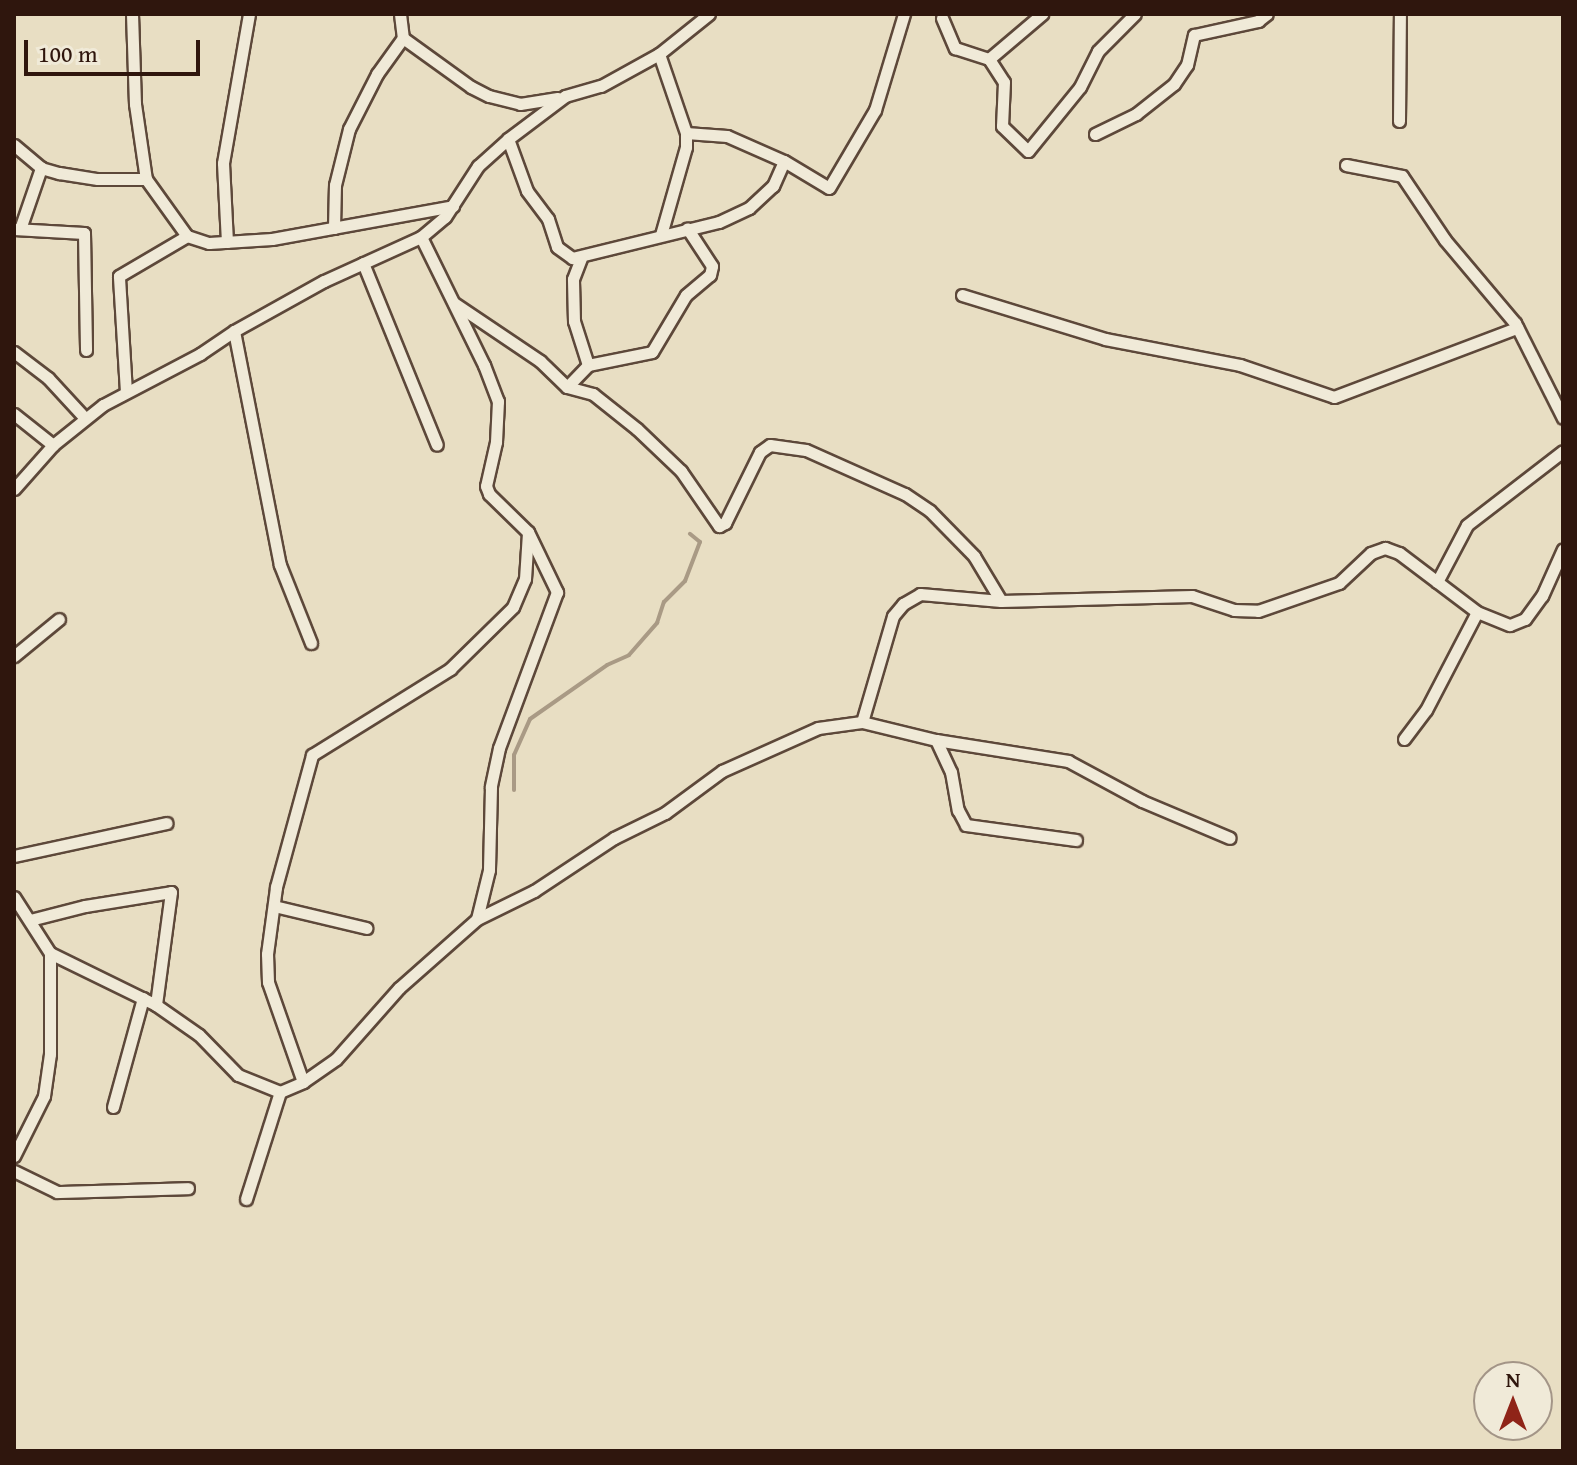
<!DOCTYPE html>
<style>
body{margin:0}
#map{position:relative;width:1577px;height:1465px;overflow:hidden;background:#e8dec3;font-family:"Gentium Book Plus",serif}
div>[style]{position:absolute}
.stream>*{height:4px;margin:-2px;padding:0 2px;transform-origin:2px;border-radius:2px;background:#a99a85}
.roads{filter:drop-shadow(2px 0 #5d483a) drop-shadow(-2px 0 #5d483a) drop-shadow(0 2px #5d483a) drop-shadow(0 -2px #5d483a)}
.street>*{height:11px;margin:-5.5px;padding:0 5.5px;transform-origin:5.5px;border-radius:5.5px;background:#f0ead8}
span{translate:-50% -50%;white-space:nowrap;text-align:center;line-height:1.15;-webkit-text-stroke:8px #f0ead8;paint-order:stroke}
.frame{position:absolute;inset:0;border:16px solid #2f160d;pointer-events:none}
.north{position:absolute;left:1473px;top:1361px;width:80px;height:80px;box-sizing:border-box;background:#f0ead8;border:2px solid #a39587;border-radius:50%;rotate:0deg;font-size:22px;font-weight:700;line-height:32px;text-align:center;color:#2f160d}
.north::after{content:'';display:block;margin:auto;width:28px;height:36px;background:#8f2418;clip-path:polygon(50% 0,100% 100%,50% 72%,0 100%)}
.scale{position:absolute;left:24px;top:40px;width:176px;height:36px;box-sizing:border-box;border:4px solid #2f160d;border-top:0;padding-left:10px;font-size:24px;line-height:28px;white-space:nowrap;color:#2f160d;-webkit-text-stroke:6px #f0ead8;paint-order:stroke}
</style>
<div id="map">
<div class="stream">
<div style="left:514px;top:790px;width:35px;rotate:-90deg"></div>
<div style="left:514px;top:755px;width:39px;rotate:-66deg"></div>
<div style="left:530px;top:719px;width:94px;rotate:-35deg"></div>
<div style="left:607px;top:665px;width:24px;rotate:-24deg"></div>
<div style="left:629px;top:655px;width:43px;rotate:-48.8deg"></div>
<div style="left:657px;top:623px;width:22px;rotate:-72deg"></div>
<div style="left:664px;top:602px;width:30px;rotate:-45deg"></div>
<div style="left:685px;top:581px;width:42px;rotate:-69deg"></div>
<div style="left:700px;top:542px;width:13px;rotate:-141deg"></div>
</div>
<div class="roads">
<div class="street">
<div style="left:132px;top:14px;width:90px;rotate:88.1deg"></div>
<div style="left:135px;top:104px;width:76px;rotate:81.7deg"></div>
<div style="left:400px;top:14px;width:24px;rotate:83deg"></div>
<div style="left:403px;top:38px;width:84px;rotate:35.8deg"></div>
<div style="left:471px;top:87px;width:20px;rotate:27deg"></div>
<div style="left:489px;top:96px;width:32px;rotate:14deg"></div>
<div style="left:520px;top:104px;width:38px;rotate:-9deg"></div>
<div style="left:942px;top:18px;width:33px;rotate:67deg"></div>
<div style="left:955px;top:48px;width:36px;rotate:18deg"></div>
<div style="left:989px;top:59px;width:27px;rotate:57deg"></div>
<div style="left:1004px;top:82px;width:44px;rotate:92.6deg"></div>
<div style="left:1002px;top:126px;width:36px;rotate:44deg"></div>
<div style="left:1028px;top:151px;width:82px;rotate:-50.9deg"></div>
<div style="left:1080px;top:87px;width:40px;rotate:-63.4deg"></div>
<div style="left:1098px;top:51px;width:52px;rotate:-45deg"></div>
<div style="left:659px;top:54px;width:83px;rotate:71.1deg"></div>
<div style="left:686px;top:133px;width:14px;rotate:90deg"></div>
<div style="left:686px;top:147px;width:91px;rotate:105.9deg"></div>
<div style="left:989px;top:59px;width:70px;rotate:-40.3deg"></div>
<div style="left:1399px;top:121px;width:107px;rotate:-89.5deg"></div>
<div style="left:686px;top:133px;width:41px;rotate:4.2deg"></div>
<div style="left:727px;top:136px;width:62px;rotate:23.7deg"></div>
<div style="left:784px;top:161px;width:52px;rotate:31deg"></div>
<div style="left:829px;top:188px;width:91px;rotate:-59.5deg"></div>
<div style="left:875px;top:110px;width:100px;rotate:-73.2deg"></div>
<div style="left:1095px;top:134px;width:46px;rotate:-26deg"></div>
<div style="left:1136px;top:114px;width:48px;rotate:-38.3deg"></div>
<div style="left:1174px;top:84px;width:23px;rotate:-56deg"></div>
<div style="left:1187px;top:65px;width:31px;rotate:-77deg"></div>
<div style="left:1194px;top:35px;width:66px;rotate:-12.3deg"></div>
<div style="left:1258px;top:21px;width:11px;rotate:-38deg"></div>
<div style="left:508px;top:139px;width:55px;rotate:69.9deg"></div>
<div style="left:527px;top:191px;width:35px;rotate:53deg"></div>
<div style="left:548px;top:219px;width:29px;rotate:72deg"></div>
<div style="left:557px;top:247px;width:19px;rotate:36deg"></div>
<div style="left:572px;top:258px;width:151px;rotate:-13.8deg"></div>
<div style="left:719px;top:222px;width:33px;rotate:-25deg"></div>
<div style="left:749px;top:208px;width:33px;rotate:-43deg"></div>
<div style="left:773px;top:186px;width:27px;rotate:-66deg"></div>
<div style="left:14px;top:145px;width:35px;rotate:40deg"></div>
<div style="left:41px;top:168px;width:19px;rotate:16deg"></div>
<div style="left:59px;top:173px;width:39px;rotate:9deg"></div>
<div style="left:98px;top:179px;width:48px"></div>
<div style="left:146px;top:179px;width:70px;rotate:54.3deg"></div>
<div style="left:187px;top:236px;width:23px;rotate:18deg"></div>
<div style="left:209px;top:243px;width:63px;rotate:-3.6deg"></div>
<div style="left:272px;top:239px;width:184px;rotate:-10.3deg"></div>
<div style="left:1346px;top:165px;width:57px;rotate:11.1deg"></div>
<div style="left:1402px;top:176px;width:77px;rotate:56.1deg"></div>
<div style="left:1445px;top:240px;width:109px;rotate:49.9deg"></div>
<div style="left:1515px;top:323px;width:106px;rotate:63.2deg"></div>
<div style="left:334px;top:228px;width:43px;rotate:-88.7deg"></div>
<div style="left:335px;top:185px;width:58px;rotate:-76deg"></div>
<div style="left:349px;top:129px;width:62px;rotate:-63deg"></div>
<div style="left:377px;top:74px;width:44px;rotate:-54.2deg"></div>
<div style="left:14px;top:229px;width:70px;rotate:3.3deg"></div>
<div style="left:84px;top:233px;width:117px;rotate:89deg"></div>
<div style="left:20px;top:229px;width:65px;rotate:-71deg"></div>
<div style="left:421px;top:237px;width:143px;rotate:63.8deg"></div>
<div style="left:484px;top:365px;width:39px;rotate:69deg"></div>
<div style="left:498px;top:401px;width:41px;rotate:92.8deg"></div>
<div style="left:496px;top:442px;width:45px;rotate:102.8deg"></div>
<div style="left:486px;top:486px;width:9px;rotate:69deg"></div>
<div style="left:489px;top:494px;width:54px;rotate:44.3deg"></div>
<div style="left:528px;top:532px;width:67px;rotate:64.2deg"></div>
<div style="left:557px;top:592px;width:166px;rotate:110.4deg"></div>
<div style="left:499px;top:748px;width:40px;rotate:102deg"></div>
<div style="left:491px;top:787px;width:83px;rotate:91.4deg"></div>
<div style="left:489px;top:870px;width:50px;rotate:103.8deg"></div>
<div style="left:227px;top:242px;width:79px;rotate:-92.9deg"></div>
<div style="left:223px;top:163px;width:151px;rotate:-80.1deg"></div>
<div style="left:363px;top:263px;width:196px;rotate:67.9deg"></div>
<div style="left:962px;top:295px;width:150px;rotate:17.1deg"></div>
<div style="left:1105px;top:339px;width:137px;rotate:10.9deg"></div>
<div style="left:1240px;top:365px;width:99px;rotate:18.8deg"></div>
<div style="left:1334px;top:397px;width:196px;rotate:-20.7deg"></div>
<div style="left:454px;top:303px;width:104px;rotate:34deg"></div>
<div style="left:540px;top:361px;width:37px;rotate:44deg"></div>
<div style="left:567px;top:387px;width:27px;rotate:15deg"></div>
<div style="left:593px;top:394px;width:56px;rotate:38.5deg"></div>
<div style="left:637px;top:429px;width:61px;rotate:43.7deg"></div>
<div style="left:681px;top:471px;width:67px;rotate:55.4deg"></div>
<div style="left:719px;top:526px;width:7px;rotate:-27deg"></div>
<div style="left:725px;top:523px;width:79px;rotate:-63.8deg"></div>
<div style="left:760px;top:452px;width:12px;rotate:-35deg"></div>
<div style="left:770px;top:445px;width:36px;rotate:8deg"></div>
<div style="left:806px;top:450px;width:108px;rotate:24deg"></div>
<div style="left:905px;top:494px;width:30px;rotate:34deg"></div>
<div style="left:930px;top:511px;width:63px;rotate:45.6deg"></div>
<div style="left:974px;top:556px;width:52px;rotate:59deg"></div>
<div style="left:234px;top:331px;width:238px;rotate:78.9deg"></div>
<div style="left:280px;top:565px;width:84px;rotate:68.3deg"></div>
<div style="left:14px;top:352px;width:43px;rotate:37.4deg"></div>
<div style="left:48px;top:378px;width:53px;rotate:47.3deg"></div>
<div style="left:588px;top:365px;width:65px;rotate:-11.5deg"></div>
<div style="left:652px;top:352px;width:66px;rotate:-59.2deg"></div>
<div style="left:686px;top:295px;width:31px;rotate:-40deg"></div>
<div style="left:710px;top:275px;width:9px;rotate:-77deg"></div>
<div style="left:712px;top:266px;width:45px;rotate:-123.3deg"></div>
<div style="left:567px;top:387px;width:30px;rotate:-46deg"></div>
<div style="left:588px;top:365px;width:46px;rotate:-107.7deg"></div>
<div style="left:574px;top:321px;width:42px;rotate:-91.4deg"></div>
<div style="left:573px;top:279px;width:22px;rotate:-69deg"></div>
<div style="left:126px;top:392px;width:116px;rotate:-93.5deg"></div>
<div style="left:119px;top:276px;width:79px;rotate:-30.5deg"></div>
<div style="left:14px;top:414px;width:50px;rotate:38.5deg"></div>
<div style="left:14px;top:489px;width:59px;rotate:-48.4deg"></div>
<div style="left:53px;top:445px;width:64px;rotate:-38.7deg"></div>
<div style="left:103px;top:405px;width:110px;rotate:-27.7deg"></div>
<div style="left:200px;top:354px;width:41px;rotate:-34.1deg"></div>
<div style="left:234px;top:331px;width:103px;rotate:-29.1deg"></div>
<div style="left:324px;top:281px;width:107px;rotate:-24.4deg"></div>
<div style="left:421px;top:237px;width:31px;rotate:-40deg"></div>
<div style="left:445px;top:217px;width:61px;rotate:-57.1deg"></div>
<div style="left:478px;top:166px;width:40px;rotate:-42deg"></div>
<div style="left:508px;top:139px;width:71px;rotate:-37deg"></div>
<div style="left:565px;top:96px;width:37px;rotate:-16deg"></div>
<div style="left:601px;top:86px;width:66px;rotate:-28.9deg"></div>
<div style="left:659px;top:54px;width:64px;rotate:-38.7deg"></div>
<div style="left:1437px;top:582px;width:64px;rotate:-62.2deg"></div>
<div style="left:1467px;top:525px;width:121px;rotate:-37.6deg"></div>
<div style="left:14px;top:656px;width:58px;rotate:-39.4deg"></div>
<div style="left:862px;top:722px;width:110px;rotate:-73.7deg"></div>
<div style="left:893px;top:616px;width:16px;rotate:-50deg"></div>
<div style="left:903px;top:604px;width:20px;rotate:-30deg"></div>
<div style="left:920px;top:594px;width:81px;rotate:4.9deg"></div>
<div style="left:1001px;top:601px;width:191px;rotate:-1.5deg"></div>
<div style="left:1192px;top:596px;width:44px;rotate:18.4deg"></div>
<div style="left:1234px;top:610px;width:24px;rotate:2deg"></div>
<div style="left:1258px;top:611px;width:86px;rotate:-19.1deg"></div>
<div style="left:1339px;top:583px;width:44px;rotate:-43.2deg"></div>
<div style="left:1371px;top:553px;width:15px;rotate:-20deg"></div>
<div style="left:1385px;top:548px;width:15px;rotate:20deg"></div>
<div style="left:1399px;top:553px;width:98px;rotate:37.1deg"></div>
<div style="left:1477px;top:612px;width:35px;rotate:22deg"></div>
<div style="left:1510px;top:625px;width:16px;rotate:-22deg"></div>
<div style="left:1525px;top:619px;width:29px;rotate:-54deg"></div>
<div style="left:1542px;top:596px;width:51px;rotate:-65.9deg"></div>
<div style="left:1404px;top:739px;width:36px;rotate:-53deg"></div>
<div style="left:1426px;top:710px;width:110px;rotate:-62.5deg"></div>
<div style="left:936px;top:740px;width:35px;rotate:65deg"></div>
<div style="left:951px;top:772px;width:39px;rotate:80deg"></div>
<div style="left:958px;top:810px;width:17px;rotate:62deg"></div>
<div style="left:966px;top:825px;width:111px;rotate:7.8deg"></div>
<div style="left:14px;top:856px;width:156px;rotate:-12.2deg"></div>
<div style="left:14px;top:897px;width:67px;rotate:57.3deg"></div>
<div style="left:50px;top:953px;width:118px;rotate:26.1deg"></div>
<div style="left:156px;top:1005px;width:52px;rotate:34.9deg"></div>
<div style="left:199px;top:1035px;width:56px;rotate:45.7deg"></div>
<div style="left:238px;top:1075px;width:45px;rotate:22deg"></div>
<div style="left:280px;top:1092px;width:25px;rotate:-23deg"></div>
<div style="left:303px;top:1082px;width:40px;rotate:-34.9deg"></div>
<div style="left:336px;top:1059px;width:95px;rotate:-48.4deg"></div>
<div style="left:399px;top:988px;width:104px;rotate:-41.5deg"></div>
<div style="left:477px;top:919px;width:64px;rotate:-26.2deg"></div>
<div style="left:534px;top:891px;width:96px;rotate:-33.5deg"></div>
<div style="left:614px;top:838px;width:57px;rotate:-26.1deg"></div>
<div style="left:665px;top:813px;width:71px;rotate:-36.4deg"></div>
<div style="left:722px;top:771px;width:105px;rotate:-24.1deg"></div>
<div style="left:818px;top:728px;width:44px;rotate:-7.8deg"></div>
<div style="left:862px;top:722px;width:76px;rotate:13.7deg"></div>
<div style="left:936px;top:740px;width:134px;rotate:9deg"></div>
<div style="left:1068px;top:761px;width:84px;rotate:28.4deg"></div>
<div style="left:1142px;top:801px;width:95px;rotate:22.8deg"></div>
<div style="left:274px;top:906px;width:95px;rotate:13.4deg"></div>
<div style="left:30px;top:920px;width:57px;rotate:-14.3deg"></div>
<div style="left:85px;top:906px;width:87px;rotate:-9.2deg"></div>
<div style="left:171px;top:892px;width:114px;rotate:97.6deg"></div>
<div style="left:303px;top:1082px;width:106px;rotate:-109.3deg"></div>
<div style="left:268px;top:982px;width:28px;rotate:-92deg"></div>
<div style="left:267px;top:954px;width:68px;rotate:-82.3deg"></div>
<div style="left:276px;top:887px;width:137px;rotate:-74.7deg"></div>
<div style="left:312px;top:755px;width:163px;rotate:-31.9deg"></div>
<div style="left:450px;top:669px;width:88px;rotate:-44.5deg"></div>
<div style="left:513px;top:607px;width:30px;rotate:-67deg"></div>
<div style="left:525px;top:579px;width:47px;rotate:-86.3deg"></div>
<div style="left:113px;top:1107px;width:113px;rotate:-74.6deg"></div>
<div style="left:14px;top:1156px;width:67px;rotate:-63.4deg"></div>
<div style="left:44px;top:1096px;width:42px;rotate:-81.9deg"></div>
<div style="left:50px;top:1054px;width:101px;rotate:-90deg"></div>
<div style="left:14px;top:1171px;width:48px;rotate:26deg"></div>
<div style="left:57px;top:1192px;width:131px;rotate:-1.7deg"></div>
<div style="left:246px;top:1199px;width:112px;rotate:-72.4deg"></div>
</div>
</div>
<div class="frame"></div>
<div class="north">N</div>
<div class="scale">100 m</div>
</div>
